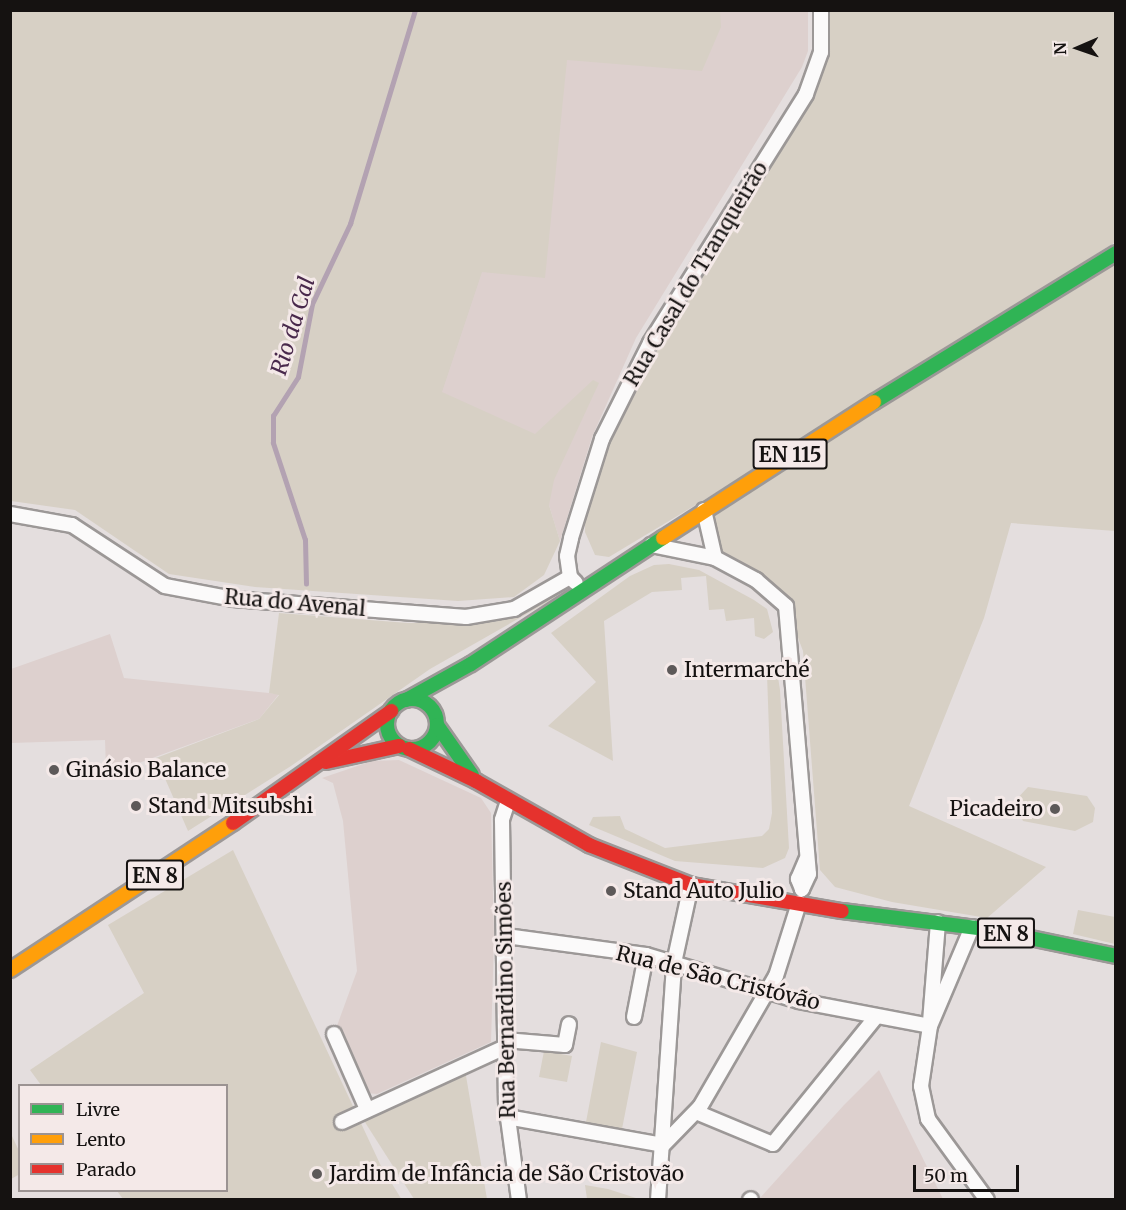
<!DOCTYPE html>
<meta charset="utf-8">
<style>
body{margin:0}
#map{position:relative;width:1126px;height:1210px;overflow:hidden;background:#e4dede;font-family:Merriweather,serif}
div>[style]{position:absolute}
.built>*{inset:0;background:#ddd0ce}
.green>*{inset:0;background:#d7d0c5}
.stream>*{height:4.5px;margin:-2.25px;padding:0 2.25px;transform-origin:2.25px;border-radius:2.25px;background:#b3a2b2}
.roads{filter:drop-shadow(2px 0 #9c9897) drop-shadow(-2px 0 #9c9897) drop-shadow(0 2px #9c9897) drop-shadow(0 -2px #9c9897)}
.street>*{height:14px;margin:-7px;padding:0 7px;transform-origin:7px;border-radius:7px;background:#fbfafa}
.fast>*{height:14px;margin:-7px;padding:0 7px;transform-origin:7px;border-radius:7px;background:#30b455}
.fast>.ring{margin:-7px;padding:0;box-sizing:content-box;background:none;border:14px solid #30b455;border-radius:50%}
.slow>*{height:14px;margin:-7px;padding:0 7px;transform-origin:7px;border-radius:7px;background:#ff9f0a}
.jam>*{height:14px;margin:-7px;padding:0 7px;transform-origin:7px;border-radius:7px;background:#e5322d}
.dots>*{width:16px;height:16px;translate:-50% -50%;box-sizing:border-box;border:3px solid #f4e9e8;border-radius:50%}
span{translate:-50% -50%;white-space:nowrap;text-align:center;line-height:1.15;-webkit-text-stroke:6px #f4e9e8;paint-order:stroke}
.shield-label span{padding:2px 4px;background:#f4e9e8;border:2px solid;border-radius:4px;-webkit-text-stroke-width:0}
.shield-label{font-size:20px;color:#151211;font-weight:700}
.street-label{font-size:21px;color:#151211}
.poi-label{font-size:21px;color:#151211}
.left{translate:0 -50%;text-align:left}
.right{translate:-100% -50%;text-align:right}
.water-label{font-size:22px;color:#49294c;font-style:italic}
.frame{position:absolute;inset:0;border:12px solid #151211;pointer-events:none}
.legend{position:absolute;left:18px;top:1084px;width:210px;height:108px;box-sizing:border-box;background:#f4e9e8;border:2px solid #9b9392;margin:0;padding:8px 10px;list-style:none;font-size:18px;color:#151211}
.legend li{display:flex;align-items:center;gap:12px;height:30px}
.legend b{width:30px;border:2px solid #9b9392}
.north{position:absolute;left:1048px;top:18px;width:60px;height:60px;-webkit-text-stroke:4px #f4e9e8;paint-order:stroke;rotate:268deg;font-size:16px;font-weight:700;line-height:24px;text-align:center;color:#151211}
.north::after{content:'';display:block;margin:auto;width:21px;height:27px;background:#151211;clip-path:polygon(50% 0,100% 100%,50% 72%,0 100%)}
.scale{position:absolute;left:913px;top:1165px;width:106px;height:27px;box-sizing:border-box;border:3px solid #151211;border-top:0;padding-left:8px;font-size:18px;line-height:21px;white-space:nowrap;color:#151211;-webkit-text-stroke:4px #f4e9e8;paint-order:stroke}
</style>
<div id="map">
<div class="built">
<div style="clip-path:polygon(527px 11px,808px 11px,808px 51px,802px 67px,636px 338px,592px 437px,560px 541px,549px 505px,409px 398px)"></div>
<div style="clip-path:polygon(110px 634px,124px 678px,279px 694px,259px 719px,136px 764px,106px 768px,105px 740px,11px 743px,11px 669px)"></div>
<div style="clip-path:polygon(399px 760px,481px 798px,491px 813px,494px 939px,491px 1042px,377px 1094px,367px 1093px,334px 1034px,357px 971px,343px 821px,333px 783px,322px 778px,372px 761px)"></div>
<div style="clip-path:polygon(879px 1070px,943px 1199px,759px 1199px,844px 1105px)"></div>
</div>
<div class="green">
<div style="clip-path:polygon(11px 10px,720px 11px,721px 27px,702px 71px,567px 60px,545px 278px,482px 272px,442px 392px,535px 434px,593px 380px,599px 383px,554px 480px,549px 505px,560px 541px,544px 575px,514px 597px,458px 601px,255px 587px,169px 574px,75px 510px,11px 501px)"></div>
<div style="clip-path:polygon(826px 11px,1115px 11px,1115px 242px,847px 414px,609px 557px,595px 555px,585px 532px,585px 508px,606px 446px,652px 352px,818px 82px,825px 51px)"></div>
<div style="clip-path:polygon(1115px 260px,1115px 531px,1011px 523px,984px 618px,909px 806px,1046px 867px,987px 918px,892px 902px,835px 887px,820px 870px,803px 651px,786px 606px,715px 558px,708px 514px)"></div>
<div style="clip-path:polygon(669px 564px,699px 570px,754px 600px,767px 609px,773px 632px,764px 639px,755px 636px,754px 618px,726px 621px,724px 609px,709px 610px,706px 576px,681px 578px,682px 590px,652px 592px,604px 621px,613px 761px,548px 726px,596px 682px,551px 633px,630px 576px,654px 565px)"></div>
<div style="clip-path:polygon(557px 591px,560px 595px,430px 669px,291px 766px,188px 831px,156px 758px,259px 719px,279px 695px,269px 693px,279px 613px,408px 623px,493px 622px,520px 614px)"></div>
<div style="clip-path:polygon(767px 675px,778px 677px,780px 690px,789px 848px,785px 858px,763px 868px,675px 861px,589px 825px,593px 817px,620px 816px,625px 829px,665px 848px,762px 836px,769px 829px,772px 813px)"></div>
<div style="clip-path:polygon(1028px 787px,1087px 796px,1095px 808px,1093px 822px,1075px 831px,1023px 821px,1014px 802px)"></div>
<div style="clip-path:polygon(233px 850px,381px 1166px,402px 1200px,123px 1199px,117px 1191px,226px 1190px,226px 1086px,41px 1085px,30px 1070px,144px 993px,108px 925px)"></div>
<div style="clip-path:polygon(1078px 910px,1115px 917px,1115px 944px,1073px 934px)"></div>
<div style="clip-path:polygon(601px 1042px,637px 1052px,622px 1129px,586px 1122px)"></div>
<div style="clip-path:polygon(544px 1051px,572px 1056px,567px 1082px,539px 1077px)"></div>
<div style="clip-path:polygon(465px 1070px,487px 1199px,414px 1199px,361px 1116px)"></div>
<div style="clip-path:polygon(12px 1136px,19px 1151px,20px 1174px,11px 1179px)"></div>
<div style="clip-path:polygon(585px 1185px,608px 1189px,639px 1199px,587px 1199px)"></div>
</div>
<div class="stream">
<div style="left:306px;top:584px;width:44px;rotate:-91.3deg"></div>
<div style="left:305px;top:540px;width:102px;rotate:-108.3deg"></div>
<div style="left:273px;top:443px;width:27px;rotate:-90deg"></div>
<div style="left:273px;top:416px;width:46px;rotate:-57.3deg"></div>
<div style="left:298px;top:377px;width:74px;rotate:-79.1deg"></div>
<div style="left:312px;top:304px;width:89px;rotate:-64.6deg"></div>
<div style="left:350px;top:224px;width:224px;rotate:-73.1deg"></div>
</div>
<div class="roads">
<div class="street">
<div style="left:704px;top:510px;width:49px;rotate:77.1deg"></div>
<div style="left:10px;top:514px;width:63px;rotate:10.1deg"></div>
<div style="left:72px;top:525px;width:111px;rotate:33.3deg"></div>
<div style="left:165px;top:586px;width:69px;rotate:10.8deg"></div>
<div style="left:233px;top:599px;width:234px;rotate:4.4deg"></div>
<div style="left:466px;top:617px;width:49px;rotate:-9.5deg"></div>
<div style="left:514px;top:609px;width:64px;rotate:-29.7deg"></div>
<div style="left:570px;top:577px;width:8px;rotate:45deg"></div>
<div style="left:651px;top:545px;width:65px;rotate:11.5deg"></div>
<div style="left:715px;top:558px;width:47px;rotate:28.2deg"></div>
<div style="left:756px;top:580px;width:40px;rotate:41deg"></div>
<div style="left:786px;top:606px;width:269px;rotate:85.1deg"></div>
<div style="left:809px;top:874px;width:17px;rotate:115deg"></div>
<div style="left:802px;top:889px;width:11px;rotate:-112deg"></div>
<div style="left:798px;top:879px;width:21px;rotate:-67deg"></div>
<div style="left:570px;top:577px;width:21px;rotate:-98deg"></div>
<div style="left:567px;top:556px;width:18px;rotate:-77deg"></div>
<div style="left:571px;top:538px;width:104px;rotate:-72.6deg"></div>
<div style="left:602px;top:439px;width:107px;rotate:-63.4deg"></div>
<div style="left:650px;top:343px;width:294px;rotate:-57.9deg"></div>
<div style="left:806px;top:94px;width:45px;rotate:-70.3deg"></div>
<div style="left:821px;top:52px;width:42px;rotate:-90deg"></div>
<div style="left:508px;top:801px;width:20px;rotate:108deg"></div>
<div style="left:502px;top:820px;width:283px;rotate:89.2deg"></div>
<div style="left:506px;top:1103px;width:98px;rotate:82.4deg"></div>
<div style="left:972px;top:927px;width:108px;rotate:113deg"></div>
<div style="left:930px;top:1026px;width:61px;rotate:98.5deg"></div>
<div style="left:921px;top:1086px;width:34px;rotate:78deg"></div>
<div style="left:928px;top:1119px;width:100px;rotate:53.9deg"></div>
<div style="left:506px;top:936px;width:141px;rotate:7.7deg"></div>
<div style="left:646px;top:955px;width:160px;rotate:16.7deg"></div>
<div style="left:799px;top:1001px;width:133px;rotate:10.8deg"></div>
<div style="left:634px;top:1017px;width:63px;rotate:-79deg"></div>
<div style="left:930px;top:1022px;width:100px;rotate:-85.4deg"></div>
<div style="left:334px;top:1034px;width:82px;rotate:66.3deg"></div>
<div style="left:505px;top:1040px;width:60px;rotate:4.8deg"></div>
<div style="left:565px;top:1045px;width:21px;rotate:-79deg"></div>
<div style="left:696px;top:1112px;width:83px;rotate:22.6deg"></div>
<div style="left:773px;top:1144px;width:164px;rotate:-51deg"></div>
<div style="left:507px;top:1117px;width:158px;rotate:10.2deg"></div>
<div style="left:342px;top:1122px;width:179px;rotate:-24.7deg"></div>
<div style="left:663px;top:1145px;width:53px;rotate:-45.8deg"></div>
<div style="left:700px;top:1107px;width:151px;rotate:-59.9deg"></div>
<div style="left:776px;top:976px;width:77px;rotate:-72.5deg"></div>
<div style="left:658px;top:1200px;width:238px;rotate:-86.1deg"></div>
<div style="left:674px;top:963px;width:80px;rotate:-77.7deg"></div>
<div style="left:750px;top:1200px;width:1px;rotate:-45deg"></div>
</div>
<div class="fast">
<div style="left:874px;top:402px;width:284px;rotate:-31.6deg"></div>
<div class="ring" style="left:387px;top:699px;width:36px;height:36px"></div>
<div style="left:406px;top:700px;width:74px;rotate:-29deg"></div>
<div style="left:471px;top:664px;width:230px;rotate:-33.3deg"></div>
<div style="left:437px;top:725px;width:61px;rotate:55deg"></div>
<div style="left:842px;top:911px;width:151px;rotate:7.2deg"></div>
<div style="left:992px;top:930px;width:127px;rotate:11.8deg"></div>
</div>
<div class="slow">
<div style="left:663px;top:538px;width:251px;rotate:-32.8deg"></div>
<div style="left:10px;top:970px;width:267px;rotate:-33.4deg"></div>
</div>
<div class="jam">
<div style="left:409px;top:749px;width:74px;rotate:25.5deg"></div>
<div style="left:476px;top:781px;width:130px;rotate:29.5deg"></div>
<div style="left:589px;top:845px;width:110px;rotate:21.4deg"></div>
<div style="left:691px;top:885px;width:153px;rotate:9.8deg"></div>
<div style="left:326px;top:762px;width:75px;rotate:-12.4deg"></div>
<div style="left:233px;top:823px;width:194px;rotate:-35.3deg"></div>
</div>
</div>
<div class="dots">
<div style="left:672px;top:670px;background:#5d5959"></div>
<div style="left:54px;top:770px;background:#5d5959"></div>
<div style="left:136px;top:806px;background:#5d5959"></div>
<div style="left:1055px;top:809px;background:#5d5959"></div>
<div style="left:611px;top:891px;background:#5d5959"></div>
<div style="left:317px;top:1174px;background:#5d5959"></div>
</div>
<div class="shield-label">
<span style="left:790px;top:454px">EN 115</span>
<span style="left:155px;top:875px">EN 8</span>
<span style="left:1006px;top:933px">EN 8</span>
</div>
<div class="street-label">
<span style="left:696px;top:274px;rotate:-59deg">Rua Casal do Tranqueirão</span>
<span style="left:295px;top:603px;rotate:5deg">Rua do Avenal</span>
<span style="left:718px;top:978px;rotate:14deg">Rua de São Cristóvão</span>
<span style="left:506px;top:1000px;rotate:-91deg">Rua Bernardino Simões</span>
</div>
<div class="poi-label">
<span class="left" style="left:684px;top:670px">Intermarché</span>
<span class="left" style="left:66px;top:770px">Ginásio Balance</span>
<span class="left" style="left:148px;top:806px">Stand Mitsubshi</span>
<span class="right" style="left:1043px;top:809px">Picadeiro</span>
<span class="left" style="left:623px;top:891px">Stand Auto Julio</span>
<span class="left" style="left:329px;top:1174px">Jardim de Infância de São Cristovão</span>
</div>
<div class="water-label">
<span style="left:293px;top:326px;rotate:-73deg">Rio da Cal</span>
</div>
<div class="frame"></div>
<ul class="legend">
<li><b style="height:8px;background:#30b455"></b>Livre</li>
<li><b style="height:8px;background:#ff9f0a"></b>Lento</li>
<li><b style="height:8px;background:#e5322d"></b>Parado</li>
</ul>
<div class="north">N</div>
<div class="scale">50 m</div>
</div>
